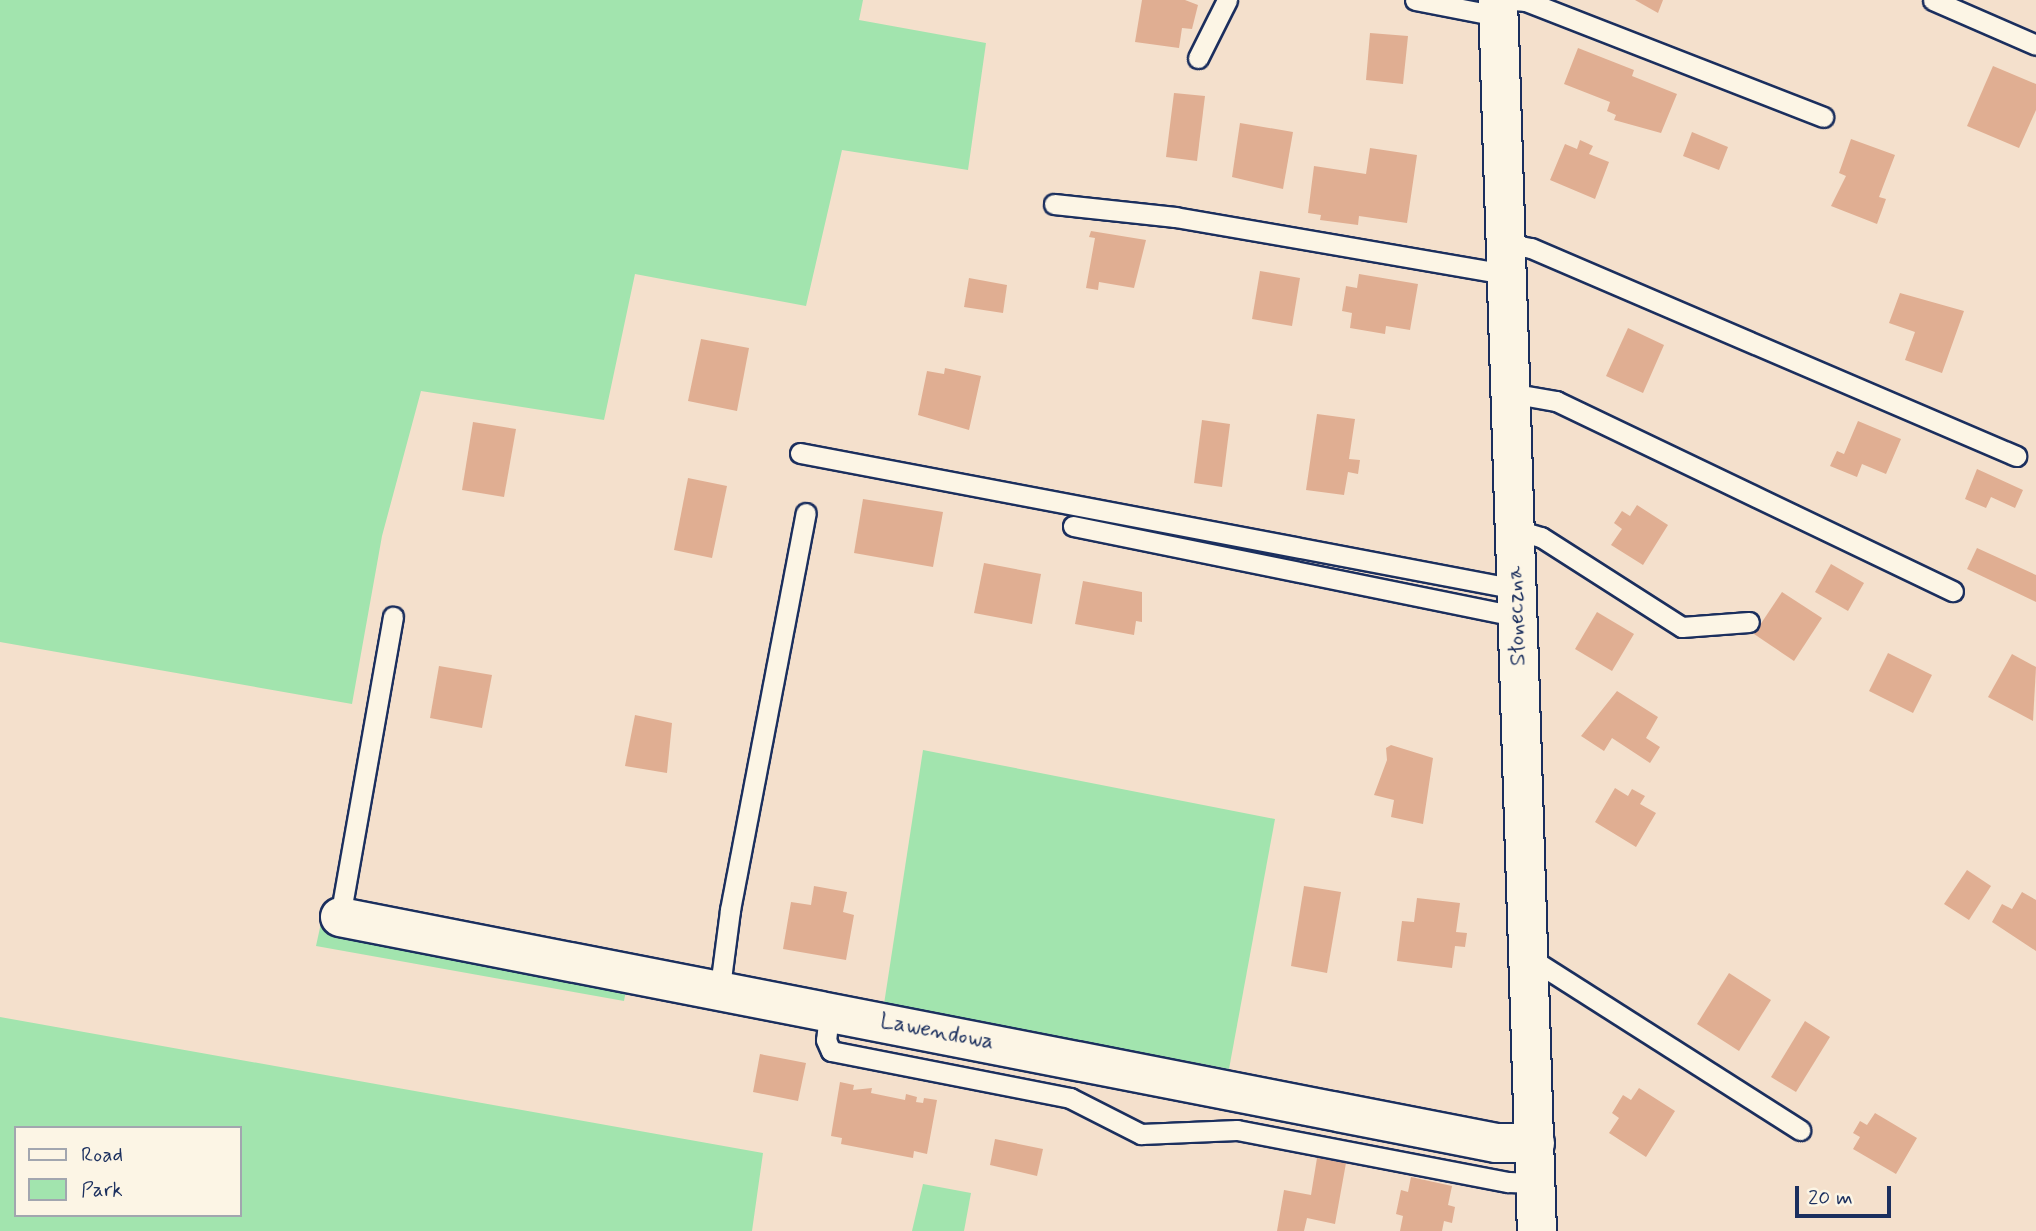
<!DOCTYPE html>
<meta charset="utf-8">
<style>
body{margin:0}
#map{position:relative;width:2036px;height:1231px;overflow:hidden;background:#f4e0cc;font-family:Mynerve,sans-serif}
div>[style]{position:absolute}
.green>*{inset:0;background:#a2e4ae}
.building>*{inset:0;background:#e0ae92}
.roads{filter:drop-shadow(2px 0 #1b2f5e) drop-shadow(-2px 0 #1b2f5e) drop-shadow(0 2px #1b2f5e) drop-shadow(0 -2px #1b2f5e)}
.service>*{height:19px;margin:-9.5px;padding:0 9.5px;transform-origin:9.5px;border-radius:9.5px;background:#fcf5e5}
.minor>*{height:38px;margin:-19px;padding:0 19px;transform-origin:19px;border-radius:19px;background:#fcf5e5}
span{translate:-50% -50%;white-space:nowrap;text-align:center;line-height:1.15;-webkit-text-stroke:5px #fcf5e5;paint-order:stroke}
.street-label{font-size:23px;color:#1b2f5e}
.legend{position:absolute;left:14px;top:1126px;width:228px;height:91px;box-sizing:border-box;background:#fcf5e5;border:2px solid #a2a6af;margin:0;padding:9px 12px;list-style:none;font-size:21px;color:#1b2f5e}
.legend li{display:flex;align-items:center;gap:14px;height:35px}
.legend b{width:35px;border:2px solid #a2a6af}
.scale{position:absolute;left:1795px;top:1186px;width:96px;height:32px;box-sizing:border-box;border:4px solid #1b2f5e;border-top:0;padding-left:9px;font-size:21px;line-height:24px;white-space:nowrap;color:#1b2f5e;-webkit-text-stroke:5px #fcf5e5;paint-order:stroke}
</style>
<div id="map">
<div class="green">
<div style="clip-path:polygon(0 0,863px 0,859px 20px,986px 43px,968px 170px,842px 150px,806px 306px,635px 274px,604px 420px,421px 391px,382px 536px,352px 704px,0 642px)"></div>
<div style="clip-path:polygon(923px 750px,1275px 819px,1229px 1069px,884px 1004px)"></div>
<div style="clip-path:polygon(321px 923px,626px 990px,624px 1001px,316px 946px)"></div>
<div style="clip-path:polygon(evenodd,0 1017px,763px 1153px,752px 1231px,0 1231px,0 1017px,16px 1128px,240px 1128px,240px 1215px,16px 1215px,16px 1128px)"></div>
<div style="clip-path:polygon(923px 1184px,971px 1193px,964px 1231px,912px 1231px)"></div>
</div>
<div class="building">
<div style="clip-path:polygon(1142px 0,1185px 0,1198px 5px,1192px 29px,1182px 28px,1179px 48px,1135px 42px)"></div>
<div style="clip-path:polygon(1635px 0,1663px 0,1658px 13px)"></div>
<div style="clip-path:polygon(1370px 33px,1408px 36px,1403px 84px,1366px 80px)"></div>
<div style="clip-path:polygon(1578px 48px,1634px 70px,1632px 76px,1677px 94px,1661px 133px,1614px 120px,1616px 115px,1607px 111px,1610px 102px,1564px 84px)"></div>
<div style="clip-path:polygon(1993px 66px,2036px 84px,2036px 110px,2019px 148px,1967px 126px)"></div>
<div style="clip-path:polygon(1174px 93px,1205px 96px,1197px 161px,1166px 157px)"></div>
<div style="clip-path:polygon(1240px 123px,1293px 132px,1283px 189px,1232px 177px)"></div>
<div style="clip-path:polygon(1692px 132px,1728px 147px,1719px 170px,1683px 156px)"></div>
<div style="clip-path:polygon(1851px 139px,1895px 155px,1879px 197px,1886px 199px,1877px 224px,1831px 206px,1846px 176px,1839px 173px)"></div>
<div style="clip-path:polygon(1580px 140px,1593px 146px,1589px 154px,1609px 162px,1595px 199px,1550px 180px,1565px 144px,1577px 149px)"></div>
<div style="clip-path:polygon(1370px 148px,1417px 155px,1407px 223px,1359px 216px,1358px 225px,1320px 220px,1321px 215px,1308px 213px,1314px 166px,1366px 174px)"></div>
<div style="clip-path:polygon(1091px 231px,1146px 240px,1134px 288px,1099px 282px,1098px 290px,1086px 288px,1095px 238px,1089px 237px)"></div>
<div style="clip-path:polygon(1260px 271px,1300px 278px,1292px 326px,1252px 319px)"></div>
<div style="clip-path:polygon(1359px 274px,1418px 284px,1410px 330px,1386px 326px,1385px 334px,1350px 328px,1352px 313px,1342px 311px,1346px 286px,1357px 288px)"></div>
<div style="clip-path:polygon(969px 278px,1007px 285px,1003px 313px,964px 307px)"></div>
<div style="clip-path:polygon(1900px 293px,1964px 311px,1942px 373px,1905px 360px,1915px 332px,1889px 323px)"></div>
<div style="clip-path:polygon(1628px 328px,1664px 345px,1643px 393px,1606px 376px)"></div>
<div style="clip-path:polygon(701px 339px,749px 348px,737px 411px,688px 401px)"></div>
<div style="clip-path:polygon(945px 368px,981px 376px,969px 430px,918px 415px,927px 371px,944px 374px)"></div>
<div style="clip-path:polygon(1317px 414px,1355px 419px,1349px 459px,1360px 460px,1358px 474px,1348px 472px,1344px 495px,1306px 490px)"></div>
<div style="clip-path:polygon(1202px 420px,1230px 424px,1222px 487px,1194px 483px)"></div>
<div style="clip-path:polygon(1858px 421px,1901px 439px,1886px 474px,1862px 464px,1857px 477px,1830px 466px,1837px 451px,1844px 454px)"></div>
<div style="clip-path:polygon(473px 422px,516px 429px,504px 497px,462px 490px)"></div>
<div style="clip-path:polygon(1977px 469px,2023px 490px,2015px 508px,1991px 497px,1986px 508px,1965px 499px)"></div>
<div style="clip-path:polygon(688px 478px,727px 486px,712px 558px,674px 550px)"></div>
<div style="clip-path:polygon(863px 499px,943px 512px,933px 567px,854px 553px)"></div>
<div style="clip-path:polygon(1637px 505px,1668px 525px,1643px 565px,1611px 545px,1622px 529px,1614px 523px,1622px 511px,1630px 516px)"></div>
<div style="clip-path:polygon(1977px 548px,2036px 575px,2036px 602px,1967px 569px)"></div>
<div style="clip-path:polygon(984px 563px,1041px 574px,1032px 624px,974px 613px)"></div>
<div style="clip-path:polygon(1831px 564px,1864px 583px,1848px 611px,1815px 592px)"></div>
<div style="clip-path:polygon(1083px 581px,1142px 592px,1142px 622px,1136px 621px,1134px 635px,1075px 624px)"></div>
<div style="clip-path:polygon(1782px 592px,1822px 618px,1794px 661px,1754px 634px)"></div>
<div style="clip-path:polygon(1597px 612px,1634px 634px,1612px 671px,1575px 649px)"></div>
<div style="clip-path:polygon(1888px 653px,1932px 675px,1913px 713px,1869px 691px)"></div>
<div style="clip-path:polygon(2012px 654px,2036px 667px,2033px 721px,1988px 697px)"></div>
<div style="clip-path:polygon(439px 666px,492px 675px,482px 728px,430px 718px)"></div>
<div style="clip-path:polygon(1617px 691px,1658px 717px,1646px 738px,1660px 747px,1650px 763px,1612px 738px,1604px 751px,1581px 736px)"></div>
<div style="clip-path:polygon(635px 715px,672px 723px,667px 773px,625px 766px)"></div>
<div style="clip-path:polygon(1391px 745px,1433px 758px,1423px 824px,1391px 817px,1394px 800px,1374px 795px,1387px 760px,1386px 748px)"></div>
<div style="clip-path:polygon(1615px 788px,1628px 796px,1632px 789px,1645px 796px,1640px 804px,1656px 813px,1636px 847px,1595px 822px)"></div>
<div style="clip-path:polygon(1967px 870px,1991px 886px,1969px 920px,1944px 904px)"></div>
<div style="clip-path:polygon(814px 886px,847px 892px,843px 912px,854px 915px,846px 960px,783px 949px,791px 902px,811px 905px)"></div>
<div style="clip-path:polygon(1304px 886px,1341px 892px,1327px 973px,1291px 966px)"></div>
<div style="clip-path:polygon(2022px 892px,2036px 900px,2036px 951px,1992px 922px,2002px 904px,2012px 909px)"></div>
<div style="clip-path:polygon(1417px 898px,1460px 903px,1456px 932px,1467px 933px,1465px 947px,1455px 946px,1452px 968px,1397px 961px,1402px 921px,1414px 922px)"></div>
<div style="clip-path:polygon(1729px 973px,1771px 1000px,1739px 1051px,1697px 1024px)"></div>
<div style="clip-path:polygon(1805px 1021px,1830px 1037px,1796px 1092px,1771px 1077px)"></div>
<div style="clip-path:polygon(760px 1054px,806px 1063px,798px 1101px,753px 1092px)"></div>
<div style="clip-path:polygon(840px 1082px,854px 1085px,853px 1090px,872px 1088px,871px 1093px,905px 1100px,906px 1094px,917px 1097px,916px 1102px,923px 1103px,924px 1098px,937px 1100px,927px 1154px,914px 1151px,913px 1158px,841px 1144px,842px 1138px,831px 1136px)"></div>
<div style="clip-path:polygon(1639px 1088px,1675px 1111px,1646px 1157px,1609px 1133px,1619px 1118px,1612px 1113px,1623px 1095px,1631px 1100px)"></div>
<div style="clip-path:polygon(1875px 1113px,1917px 1138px,1896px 1174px,1853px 1149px,1860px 1137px,1853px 1133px,1860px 1121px,1867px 1125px)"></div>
<div style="clip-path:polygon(995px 1139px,1043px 1149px,1037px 1176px,990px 1165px)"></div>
<div style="clip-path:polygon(1317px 1158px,1346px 1163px,1335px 1224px,1307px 1218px,1304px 1231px,1277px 1231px,1284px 1190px,1311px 1195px)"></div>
<div style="clip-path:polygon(1411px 1177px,1452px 1186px,1448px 1205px,1455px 1207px,1452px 1223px,1444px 1221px,1442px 1231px,1400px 1231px,1403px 1216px,1396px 1214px,1401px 1190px,1408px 1192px)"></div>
</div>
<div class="roads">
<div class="service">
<div style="left:1415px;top:0;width:85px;rotate:10.9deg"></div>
<div style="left:1513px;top:0;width:13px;rotate:4deg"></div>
<div style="left:1526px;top:1px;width:319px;rotate:21.3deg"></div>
<div style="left:1933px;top:0;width:112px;rotate:23.6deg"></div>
<div style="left:1198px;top:58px;width:65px;rotate:-63.4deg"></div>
<div style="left:1054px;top:204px;width:122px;rotate:6.1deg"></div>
<div style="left:1175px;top:217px;width:336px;rotate:9.8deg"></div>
<div style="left:1505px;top:243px;width:26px;rotate:11deg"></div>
<div style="left:1531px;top:248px;width:528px;rotate:23.21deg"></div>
<div style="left:1510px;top:393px;width:47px;rotate:9.9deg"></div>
<div style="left:1556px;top:401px;width:440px;rotate:25.6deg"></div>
<div style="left:800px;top:453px;width:729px;rotate:10.75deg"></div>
<div style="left:1073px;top:526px;width:452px;rotate:11.5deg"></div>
<div style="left:1514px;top:529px;width:28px;rotate:17deg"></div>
<div style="left:1541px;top:537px;width:167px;rotate:32.6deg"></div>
<div style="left:1682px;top:627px;width:67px;rotate:-4.3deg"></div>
<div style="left:340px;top:917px;width:305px;rotate:-80deg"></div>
<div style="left:1527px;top:956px;width:324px;rotate:32.5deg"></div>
<div style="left:719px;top:994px;width:85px;rotate:-82.5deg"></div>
<div style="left:730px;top:910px;width:404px;rotate:-79.2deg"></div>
<div style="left:829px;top:1013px;width:27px;rotate:96deg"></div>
<div style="left:826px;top:1040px;width:12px;rotate:66deg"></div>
<div style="left:831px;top:1051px;width:244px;rotate:11.1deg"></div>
<div style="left:1070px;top:1098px;width:80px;rotate:26.9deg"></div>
<div style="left:1141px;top:1134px;width:96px;rotate:-2.4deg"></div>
<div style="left:1237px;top:1130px;width:276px;rotate:10.9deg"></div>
<div style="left:1508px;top:1182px;width:28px;rotate:2deg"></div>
</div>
<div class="minor">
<div style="left:1498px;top:0;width:1232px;rotate:88.19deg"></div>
<div style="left:340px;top:917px;width:1178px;rotate:11.06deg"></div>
<div style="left:1496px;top:1143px;width:39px"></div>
</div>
</div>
<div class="street-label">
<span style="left:1517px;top:616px;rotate:-92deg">Słoneczna</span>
<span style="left:937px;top:1032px;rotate:11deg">Lawendowa</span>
</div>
<ul class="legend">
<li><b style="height:9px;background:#fcf5e5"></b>Road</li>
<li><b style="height:19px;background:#a2e4ae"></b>Park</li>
</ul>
<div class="scale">20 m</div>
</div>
